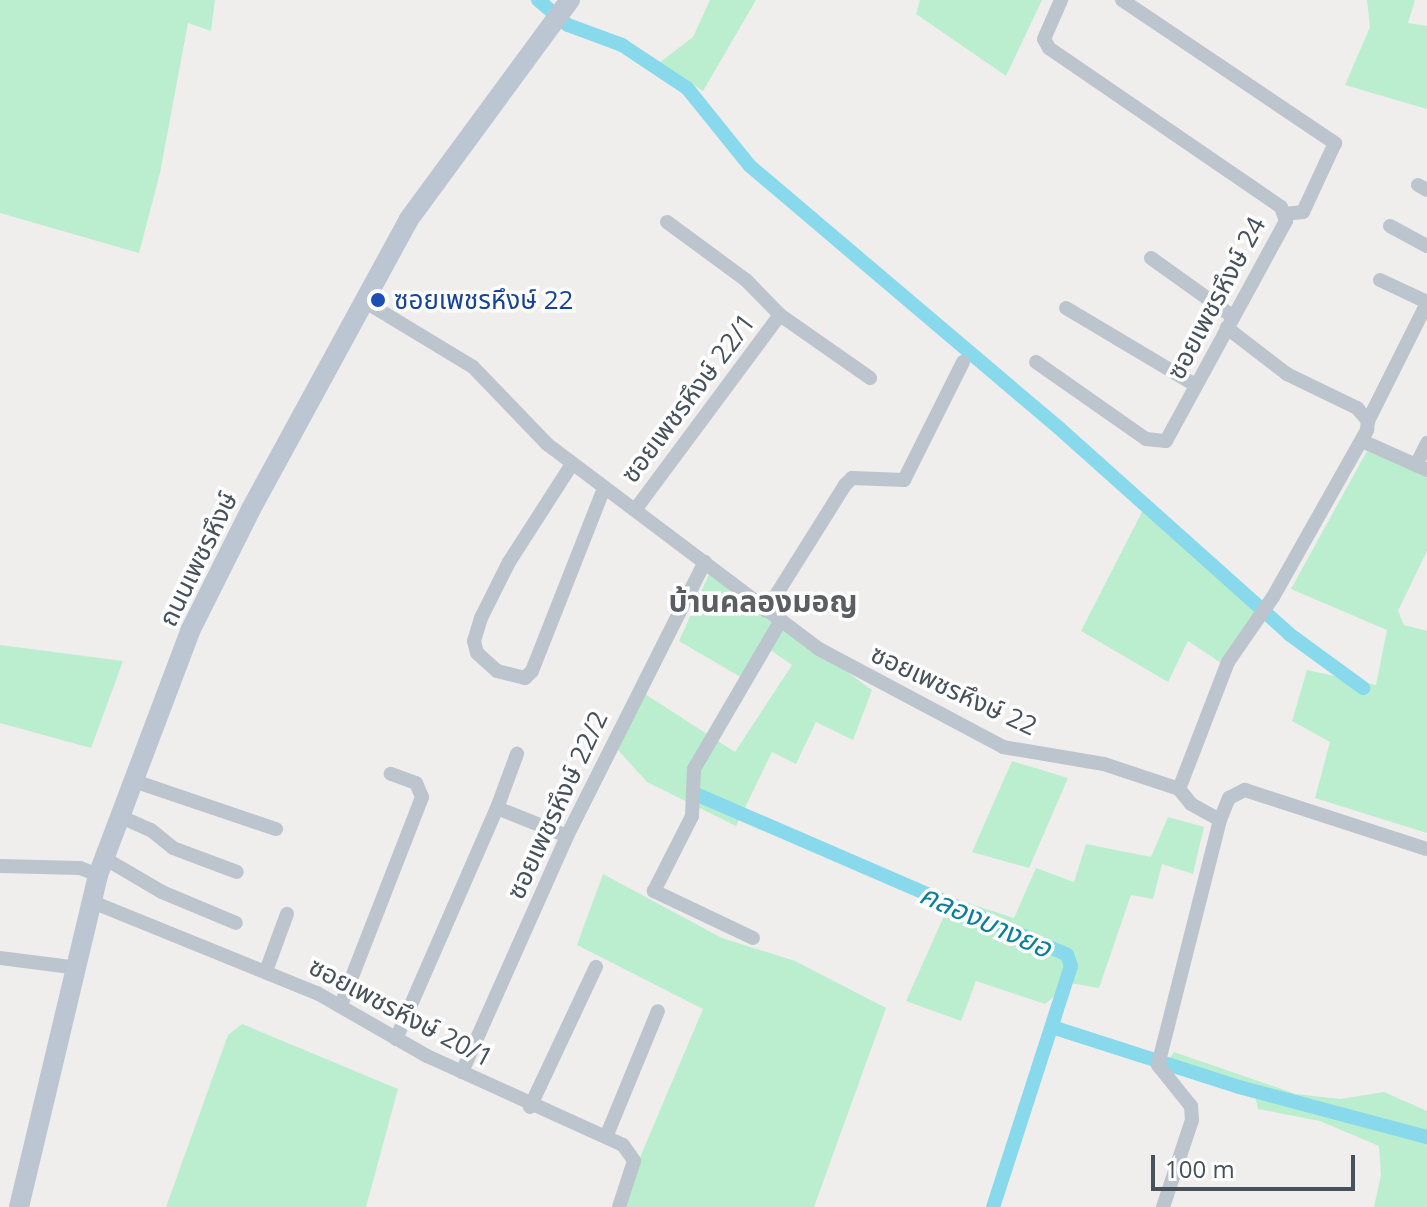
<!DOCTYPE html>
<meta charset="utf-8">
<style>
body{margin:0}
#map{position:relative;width:1427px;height:1207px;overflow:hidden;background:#f0eded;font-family:"Open Sans","Noto Sans Thai",sans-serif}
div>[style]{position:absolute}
.green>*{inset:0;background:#bbeece}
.canal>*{height:14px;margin:-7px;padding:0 7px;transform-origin:7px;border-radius:7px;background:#88d9ec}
.minor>*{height:14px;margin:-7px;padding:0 7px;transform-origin:7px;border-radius:7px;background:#bcc5cd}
.secondary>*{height:20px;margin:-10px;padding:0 10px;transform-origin:10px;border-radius:10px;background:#bbc6d2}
.dots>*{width:22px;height:22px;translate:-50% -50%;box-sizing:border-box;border:4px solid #fff;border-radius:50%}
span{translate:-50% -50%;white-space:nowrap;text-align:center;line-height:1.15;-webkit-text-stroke:7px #fff;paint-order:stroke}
.street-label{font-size:26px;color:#46515b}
.transit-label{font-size:26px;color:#164399}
.left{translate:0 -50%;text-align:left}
.water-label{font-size:28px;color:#0c7e98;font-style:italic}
.quarter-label{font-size:30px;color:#5a5e62;font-weight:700}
.scale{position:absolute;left:1151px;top:1155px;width:204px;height:36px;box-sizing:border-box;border:4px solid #46515b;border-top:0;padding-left:10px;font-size:24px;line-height:28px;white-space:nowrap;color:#46515b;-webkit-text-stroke:6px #fff;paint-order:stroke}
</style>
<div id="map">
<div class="green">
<div style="clip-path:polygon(0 0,215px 0,211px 31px,188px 23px,160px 173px,139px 253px,0 213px)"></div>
<div style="clip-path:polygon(710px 0,756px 0,703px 91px,659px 63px,693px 37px)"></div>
<div style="clip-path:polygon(920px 0,1042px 0,1006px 76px,916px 14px)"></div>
<div style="clip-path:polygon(1367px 0,1415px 0,1408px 23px,1427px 26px,1427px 109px,1345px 85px,1370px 27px)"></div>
<div style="clip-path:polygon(1367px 451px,1427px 476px,1427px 551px,1398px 611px,1404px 625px,1427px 631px,1427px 833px,1315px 798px,1330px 742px,1292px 721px,1307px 670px,1376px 685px,1387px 630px,1291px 589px)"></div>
<div style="clip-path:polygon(1152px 505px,1261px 605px,1221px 663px,1188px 641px,1168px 682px,1081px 631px,1145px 506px)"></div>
<div style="clip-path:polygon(710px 572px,872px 690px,853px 740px,816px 722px,796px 764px,772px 752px,736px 826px,647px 782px,618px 750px,645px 694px,735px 752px,792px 665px,769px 649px,749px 682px,679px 641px)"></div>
<div style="clip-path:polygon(0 645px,123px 661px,91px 748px,0 723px)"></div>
<div style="clip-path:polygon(1012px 761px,1068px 778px,1029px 868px,972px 852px)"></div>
<div style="clip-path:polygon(1168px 817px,1204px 827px,1193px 874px,1162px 864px,1153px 899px,1131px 895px,1099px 988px,1070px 983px,1045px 1004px,976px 981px,961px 1021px,906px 1001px,952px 898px,1014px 918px,1036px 868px,1074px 882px,1086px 844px,1151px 857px)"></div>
<div style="clip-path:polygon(603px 874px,722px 938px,795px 961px,886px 1008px,814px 1207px,626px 1207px,641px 1155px,703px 1009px,577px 945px)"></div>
<div style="clip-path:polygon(242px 1024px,398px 1089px,366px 1207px,166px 1207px,228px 1035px)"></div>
<div style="clip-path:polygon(1174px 1052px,1296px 1094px,1340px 1099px,1384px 1092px,1427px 1111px,1427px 1207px,1374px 1207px,1381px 1175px,1379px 1146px,1320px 1121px,1258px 1109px,1255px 1095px,1165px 1065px)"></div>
</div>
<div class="canal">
<div style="left:538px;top:0;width:39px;rotate:40deg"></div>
<div style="left:568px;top:25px;width:58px;rotate:20.3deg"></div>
<div style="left:622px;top:45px;width:78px;rotate:33.5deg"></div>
<div style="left:687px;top:88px;width:100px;rotate:51.1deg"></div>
<div style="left:750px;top:166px;width:405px;rotate:40.3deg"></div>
<div style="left:1059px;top:428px;width:309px;rotate:41.8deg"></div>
<div style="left:1289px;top:634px;width:92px;rotate:36.1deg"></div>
<div style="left:698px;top:795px;width:402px;rotate:23.4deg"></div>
<div style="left:1067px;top:955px;width:12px;rotate:70deg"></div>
<div style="left:1071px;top:966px;width:253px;rotate:107.9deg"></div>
<div style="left:1052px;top:1027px;width:196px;rotate:17.8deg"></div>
<div style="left:1239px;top:1087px;width:195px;rotate:14.9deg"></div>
</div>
<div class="minor">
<div style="left:1122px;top:0;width:257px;rotate:33.9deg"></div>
<div style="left:1335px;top:143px;width:76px;rotate:114.9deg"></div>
<div style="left:1303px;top:212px;width:18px;rotate:174deg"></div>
<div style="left:1418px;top:185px;width:10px;rotate:29deg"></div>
<div style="left:667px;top:222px;width:98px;rotate:36.3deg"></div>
<div style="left:746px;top:280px;width:49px;rotate:45.8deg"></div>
<div style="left:780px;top:315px;width:110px;rotate:35deg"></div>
<div style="left:1390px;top:226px;width:42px;rotate:28.4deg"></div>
<div style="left:1151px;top:258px;width:100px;rotate:35.6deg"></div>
<div style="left:1380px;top:280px;width:52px;rotate:25.1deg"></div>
<div style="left:364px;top:301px;width:127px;rotate:31.2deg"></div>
<div style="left:473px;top:367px;width:107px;rotate:46.1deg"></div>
<div style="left:547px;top:444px;width:341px;rotate:37deg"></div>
<div style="left:819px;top:649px;width:208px;rotate:28deg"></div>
<div style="left:1003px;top:747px;width:102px;rotate:9.6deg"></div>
<div style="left:1104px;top:764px;width:79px;rotate:18.4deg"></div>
<div style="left:1179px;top:789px;width:19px;rotate:51deg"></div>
<div style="left:1191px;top:804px;width:33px;rotate:29deg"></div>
<div style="left:1220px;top:820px;width:253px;rotate:104.2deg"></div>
<div style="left:1158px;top:1065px;width:53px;rotate:51.2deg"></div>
<div style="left:1191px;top:1106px;width:14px;rotate:86deg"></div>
<div style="left:1192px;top:1120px;width:92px;rotate:108.4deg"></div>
<div style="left:1066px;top:308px;width:150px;rotate:30.8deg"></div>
<div style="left:1036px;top:362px;width:134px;rotate:35deg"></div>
<div style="left:1146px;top:439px;width:20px;rotate:6deg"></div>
<div style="left:1166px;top:441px;width:251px;rotate:-61.4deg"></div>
<div style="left:1286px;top:221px;width:15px;rotate:-110deg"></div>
<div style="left:1281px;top:207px;width:281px;rotate:-145.6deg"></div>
<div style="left:1049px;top:48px;width:10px;rotate:-119deg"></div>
<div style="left:1044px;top:39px;width:43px;rotate:-66.4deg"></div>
<div style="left:1368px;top:421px;width:132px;rotate:-63.4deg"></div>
<div style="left:1362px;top:441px;width:71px;rotate:24deg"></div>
<div style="left:572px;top:464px;width:117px;rotate:122.7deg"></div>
<div style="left:509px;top:562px;width:63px;rotate:116.6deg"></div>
<div style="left:481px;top:618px;width:24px;rotate:107deg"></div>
<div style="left:474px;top:641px;width:12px;rotate:76deg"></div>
<div style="left:477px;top:653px;width:27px;rotate:42deg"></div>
<div style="left:497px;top:671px;width:29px;rotate:14deg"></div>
<div style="left:525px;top:678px;width:10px;rotate:-45deg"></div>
<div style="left:532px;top:671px;width:197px;rotate:-68.5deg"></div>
<div style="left:1416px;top:465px;width:25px;rotate:-63deg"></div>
<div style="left:635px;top:510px;width:243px;rotate:-53.4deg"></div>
<div style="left:766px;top:611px;width:149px;rotate:-57.9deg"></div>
<div style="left:845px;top:485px;width:10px;rotate:-45deg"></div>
<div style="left:852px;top:478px;width:52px;rotate:2.2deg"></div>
<div style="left:904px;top:480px;width:132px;rotate:-63.4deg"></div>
<div style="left:134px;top:781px;width:150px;rotate:18.7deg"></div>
<div style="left:1179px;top:789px;width:136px;rotate:-68.9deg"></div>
<div style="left:1228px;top:662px;width:79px;rotate:-55.3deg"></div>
<div style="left:1273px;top:597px;width:192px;rotate:-60.6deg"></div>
<div style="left:1367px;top:430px;width:9px;rotate:-84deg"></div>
<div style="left:1368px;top:421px;width:17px;rotate:-130deg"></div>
<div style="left:1357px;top:408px;width:78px;rotate:-154.1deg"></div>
<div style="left:1287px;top:374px;width:76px;rotate:-142.5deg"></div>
<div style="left:497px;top:808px;width:58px;rotate:-69.7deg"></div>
<div style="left:119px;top:816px;width:35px;rotate:24deg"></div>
<div style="left:151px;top:830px;width:28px;rotate:39deg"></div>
<div style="left:173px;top:848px;width:68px;rotate:20.6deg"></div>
<div style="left:1220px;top:820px;width:24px;rotate:-68deg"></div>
<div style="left:1229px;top:798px;width:18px;rotate:-27deg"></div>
<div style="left:1245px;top:790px;width:191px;rotate:18deg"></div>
<div style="left:104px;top:858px;width:67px;rotate:30.4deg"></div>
<div style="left:162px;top:892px;width:80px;rotate:22.7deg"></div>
<div style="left:0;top:866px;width:80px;rotate:1.4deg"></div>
<div style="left:80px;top:868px;width:19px;rotate:21deg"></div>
<div style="left:90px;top:901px;width:245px;rotate:22.1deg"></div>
<div style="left:317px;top:993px;width:127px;rotate:29.8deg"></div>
<div style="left:427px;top:1056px;width:215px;rotate:24.4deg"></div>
<div style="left:623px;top:1145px;width:19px;rotate:55deg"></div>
<div style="left:634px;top:1161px;width:48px;rotate:108.1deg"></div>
<div style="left:753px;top:938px;width:110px;rotate:-154.6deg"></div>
<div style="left:654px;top:891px;width:84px;rotate:-63.1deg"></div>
<div style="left:692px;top:816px;width:47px;rotate:-87.6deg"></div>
<div style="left:694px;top:769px;width:170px;rotate:-59.7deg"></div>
<div style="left:0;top:958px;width:79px;rotate:7.3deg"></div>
<div style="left:266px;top:971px;width:61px;rotate:-69.8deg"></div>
<div style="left:341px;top:1005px;width:223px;rotate:-68.7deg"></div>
<div style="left:422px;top:797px;width:15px;rotate:-113deg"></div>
<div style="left:416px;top:783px;width:27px;rotate:-160deg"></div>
<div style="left:396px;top:1039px;width:252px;rotate:-66.4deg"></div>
<div style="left:497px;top:808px;width:75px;rotate:21.8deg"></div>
<div style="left:462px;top:1072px;width:258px;rotate:-66deg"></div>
<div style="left:567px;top:836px;width:307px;rotate:-63.3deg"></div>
<div style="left:530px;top:1107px;width:155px;rotate:-64.8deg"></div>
<div style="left:606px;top:1137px;width:136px;rotate:-67.6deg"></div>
</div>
<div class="secondary">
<div style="left:19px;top:1207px;width:341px;rotate:-76.6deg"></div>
<div style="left:98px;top:875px;width:261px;rotate:-69.3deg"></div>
<div style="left:190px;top:631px;width:136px;rotate:-63.4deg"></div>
<div style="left:251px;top:509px;width:330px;rotate:-61.4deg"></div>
<div style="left:409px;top:219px;width:272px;rotate:-53.7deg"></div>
</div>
<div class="dots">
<div style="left:378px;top:300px;background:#1a4fb4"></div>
</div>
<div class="street-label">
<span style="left:1216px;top:298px;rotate:-62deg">ซอยเพชรหึงษ์ 24</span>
<span style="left:688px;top:398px;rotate:-53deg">ซอยเพชรหึงษ์ 22/1</span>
<span style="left:198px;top:559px;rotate:-64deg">ถนนเพชรหึงษ์</span>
<span style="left:954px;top:690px;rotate:25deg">ซอยเพชรหึงษ์ 22</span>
<span style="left:557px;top:805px;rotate:-65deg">ซอยเพชรหึงษ์ 22/2</span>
<span style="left:401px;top:1012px;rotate:28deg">ซอยเพชรหึงษ์ 20/1</span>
</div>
<div class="transit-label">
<span class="left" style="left:394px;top:300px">ซอยเพชรหึงษ์ 22</span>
</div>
<div class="water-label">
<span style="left:986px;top:920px;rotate:24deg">คลองบางยอ</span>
</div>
<div class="quarter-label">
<span style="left:763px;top:601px">บ้านคลองมอญ</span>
</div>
<div class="scale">100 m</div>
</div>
